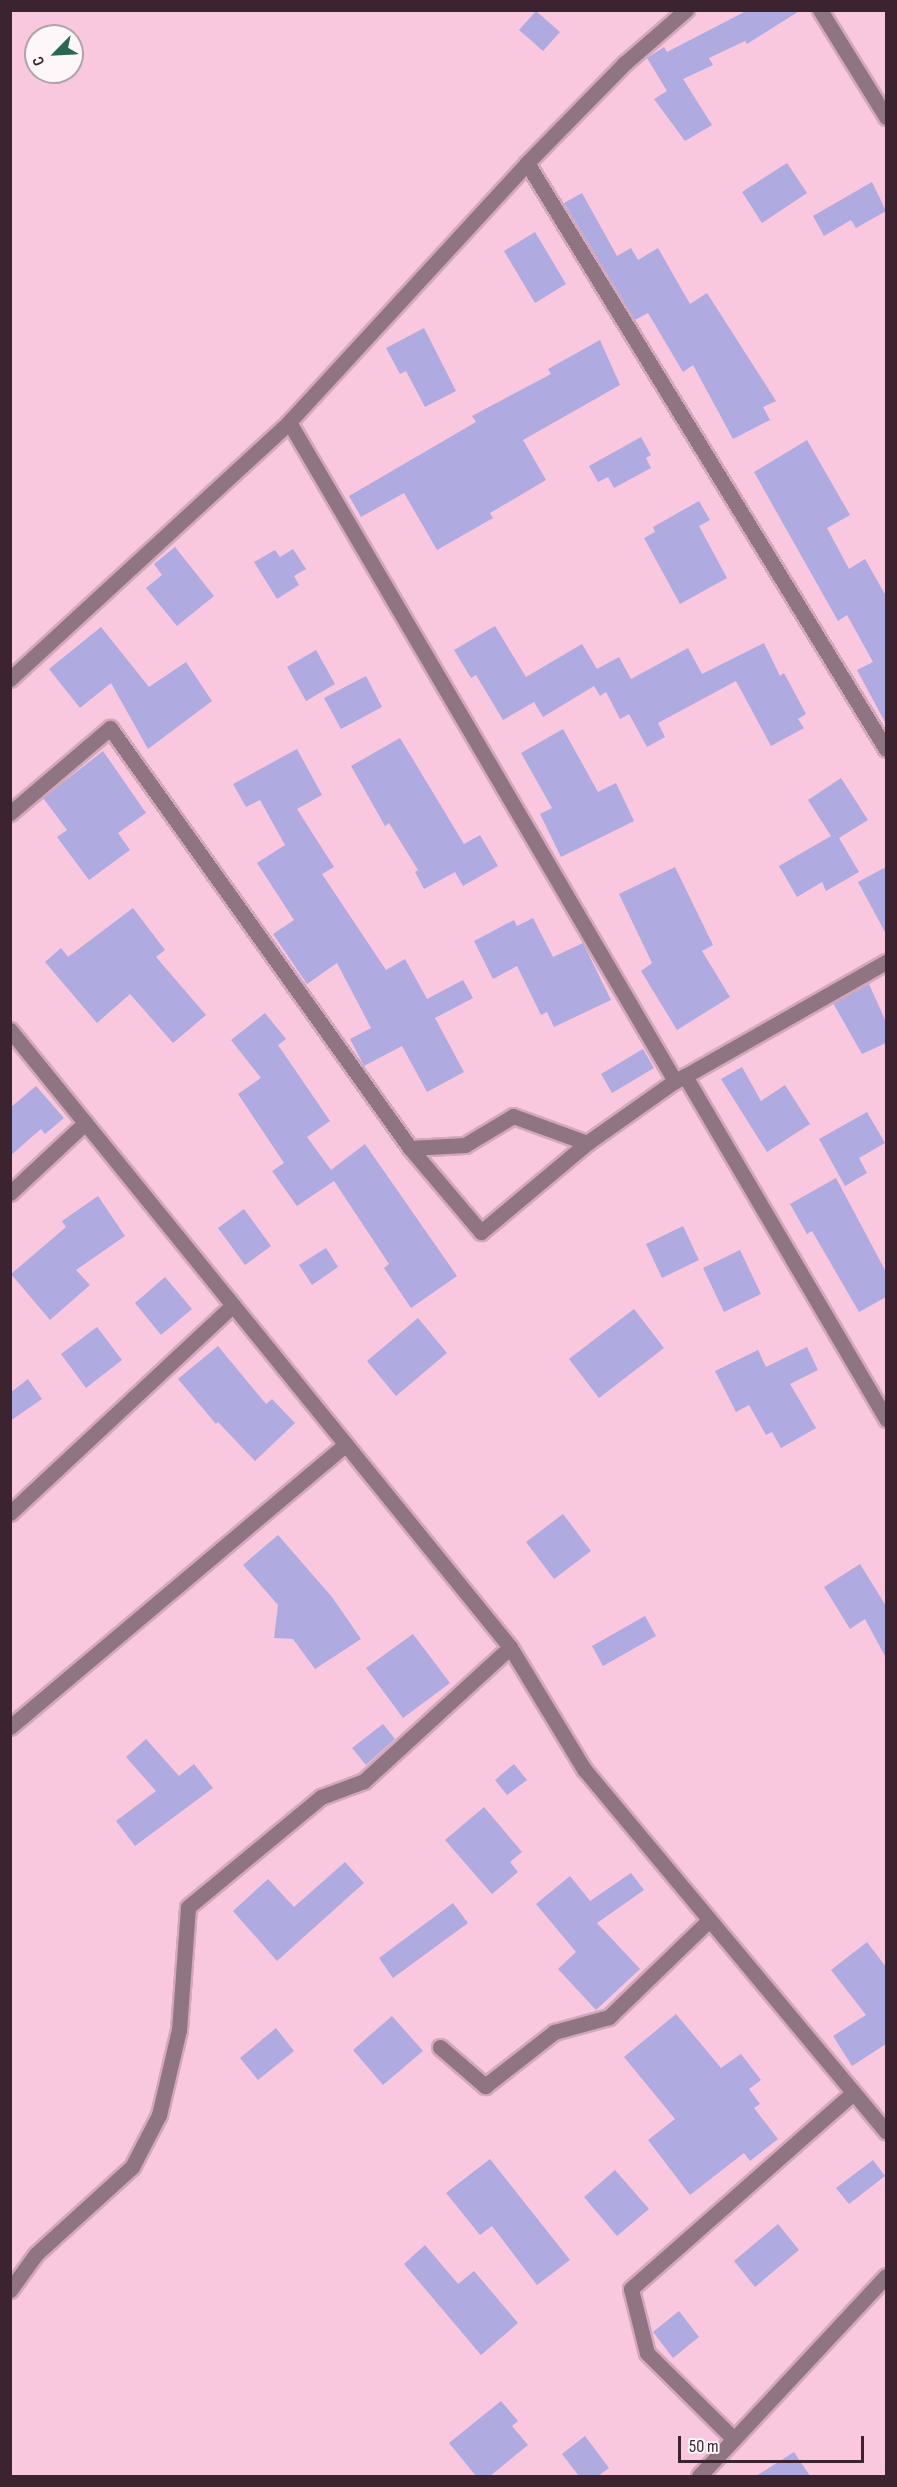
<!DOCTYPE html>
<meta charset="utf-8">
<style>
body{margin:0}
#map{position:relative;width:897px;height:2487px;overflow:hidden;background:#f9c8df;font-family:"Sofia Sans Condensed",sans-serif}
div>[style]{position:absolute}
.building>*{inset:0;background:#afaae0}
.roads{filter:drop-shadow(2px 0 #d3a7bc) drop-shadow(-2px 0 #d3a7bc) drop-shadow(0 2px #d3a7bc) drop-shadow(0 -2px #d3a7bc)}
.minor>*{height:15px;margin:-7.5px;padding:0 7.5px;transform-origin:7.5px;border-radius:7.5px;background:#8e7581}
span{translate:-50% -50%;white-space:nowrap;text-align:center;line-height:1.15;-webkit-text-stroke:6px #fdf7fa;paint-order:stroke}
.frame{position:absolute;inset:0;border:12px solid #3b2430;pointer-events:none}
.north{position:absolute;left:24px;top:24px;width:60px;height:60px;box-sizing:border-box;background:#fdf7fa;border:2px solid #afa3a9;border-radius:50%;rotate:246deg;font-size:16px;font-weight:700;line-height:24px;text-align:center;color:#3b2430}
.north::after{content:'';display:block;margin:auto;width:21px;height:27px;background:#2b6854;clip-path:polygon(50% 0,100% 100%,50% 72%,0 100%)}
.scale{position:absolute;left:678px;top:2436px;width:186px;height:27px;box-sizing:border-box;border:3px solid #3b2430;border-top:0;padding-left:8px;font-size:18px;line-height:21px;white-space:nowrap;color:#3b2430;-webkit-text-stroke:4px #fdf7fa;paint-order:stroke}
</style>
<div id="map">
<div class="building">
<div style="clip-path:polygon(748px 10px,801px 10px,747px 44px,745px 41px,709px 58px,713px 65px,683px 79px,712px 125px,685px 141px,654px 99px,667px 91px,647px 58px,664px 47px,667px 52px)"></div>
<div style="clip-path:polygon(536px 11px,560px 32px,543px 51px,519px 30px)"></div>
<div style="clip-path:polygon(787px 163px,807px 193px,762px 223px,742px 192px)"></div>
<div style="clip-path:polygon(872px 182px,886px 211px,856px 228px,851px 220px,824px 236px,813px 216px)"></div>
<div style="clip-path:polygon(582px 193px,617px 256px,631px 248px,638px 260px,658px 248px,690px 304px,707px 293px,776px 401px,763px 407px,770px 420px,733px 439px,693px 365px,683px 372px,648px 313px,635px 320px,564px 203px)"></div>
<div style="clip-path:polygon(535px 232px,566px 284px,535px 303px,504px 251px)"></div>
<div style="clip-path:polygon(424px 328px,456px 391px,425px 407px,406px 371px,400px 374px,386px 348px)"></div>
<div style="clip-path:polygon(600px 340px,620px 385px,523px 440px,546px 480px,490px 513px,493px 518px,437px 550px,404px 493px,361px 517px,349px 496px,476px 422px,472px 416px,551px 374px,548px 369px)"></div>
<div style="clip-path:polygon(641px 437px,651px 455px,646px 458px,651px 468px,614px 488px,608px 477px,598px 482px,589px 466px)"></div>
<div style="clip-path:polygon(807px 440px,850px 515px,827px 528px,849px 569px,865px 559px,886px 596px,886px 724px,857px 670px,873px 662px,847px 615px,838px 621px,754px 472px)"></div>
<div style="clip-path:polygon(699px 501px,710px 520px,699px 526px,727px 578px,680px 604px,644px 538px,655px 532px,653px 527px)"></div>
<div style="clip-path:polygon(175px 547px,214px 596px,177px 626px,146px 588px,162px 575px,154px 564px)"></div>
<div style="clip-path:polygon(293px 549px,306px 569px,294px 576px,299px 585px,277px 599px,254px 562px,275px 550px,280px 557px)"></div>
<div style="clip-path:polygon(495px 626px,526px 677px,582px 644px,597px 669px,619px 657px,631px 679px,688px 648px,702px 674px,764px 643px,780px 676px,784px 673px,806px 714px,798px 719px,804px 728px,771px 746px,736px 681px,658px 723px,665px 737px,647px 747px,629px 714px,620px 719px,606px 692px,600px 696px,594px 686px,543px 717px,534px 702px,503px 720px,476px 675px,471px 678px,454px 650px)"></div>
<div style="clip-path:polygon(101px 627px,149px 687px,186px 662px,212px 701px,148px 749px,111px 683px,80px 708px,49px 669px)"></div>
<div style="clip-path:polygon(316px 650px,335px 684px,306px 701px,287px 667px)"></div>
<div style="clip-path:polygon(366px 676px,382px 707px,341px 729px,324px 698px)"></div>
<div style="clip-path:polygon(563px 729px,598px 792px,616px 783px,634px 821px,561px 857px,540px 814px,552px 808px,521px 753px)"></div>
<div style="clip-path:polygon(400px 738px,464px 844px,480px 835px,498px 866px,463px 886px,455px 872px,424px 889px,415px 872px,418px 870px,389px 823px,385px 826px,351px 766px)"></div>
<div style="clip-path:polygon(297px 749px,322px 795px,297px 809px,334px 867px,322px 874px,386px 970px,405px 959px,427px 999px,463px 980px,473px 998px,435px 1018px,464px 1072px,427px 1092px,402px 1046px,364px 1066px,350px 1039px,371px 1028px,337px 963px,307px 984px,273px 934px,294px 920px,257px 863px,285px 845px,260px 800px,246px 807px,233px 784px)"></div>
<div style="clip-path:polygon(103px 751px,146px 813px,118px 833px,130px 850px,89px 880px,57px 837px,67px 830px,43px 798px)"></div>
<div style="clip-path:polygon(841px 778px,868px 820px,839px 838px,859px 872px,826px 891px,822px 882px,797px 897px,779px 866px,831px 836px,808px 800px)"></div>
<div style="clip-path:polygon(675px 867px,713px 945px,702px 951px,730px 997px,677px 1030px,641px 971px,652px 963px,619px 894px)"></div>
<div style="clip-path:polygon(886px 867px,886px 934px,858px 882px)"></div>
<div style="clip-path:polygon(133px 908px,165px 950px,156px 957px,206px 1015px,173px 1043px,130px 994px,97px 1023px,45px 962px,61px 948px,68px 957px)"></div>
<div style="clip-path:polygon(533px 918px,553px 957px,583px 943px,611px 1000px,554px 1027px,547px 1012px,541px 1015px,517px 966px,493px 979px,474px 941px,514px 920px,517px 926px)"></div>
<div style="clip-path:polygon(869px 984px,886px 1022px,886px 1043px,862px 1054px,833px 1003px)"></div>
<div style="clip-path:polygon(265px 1013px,286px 1039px,278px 1045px,330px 1121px,307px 1137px,331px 1170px,365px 1144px,457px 1276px,411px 1308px,384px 1268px,389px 1264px,334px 1181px,297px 1206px,272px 1171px,284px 1163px,238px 1094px,261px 1078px,231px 1040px)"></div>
<div style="clip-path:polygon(643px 1049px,654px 1068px,612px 1093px,601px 1074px)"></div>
<div style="clip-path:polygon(742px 1067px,761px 1101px,785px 1085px,810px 1124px,767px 1152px,721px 1079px)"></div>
<div style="clip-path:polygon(36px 1086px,64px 1118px,45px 1134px,41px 1129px,10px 1156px,10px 1108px)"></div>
<div style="clip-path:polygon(867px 1112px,885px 1143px,859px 1158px,867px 1173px,845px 1186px,819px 1139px)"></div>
<div style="clip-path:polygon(836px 1178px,886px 1272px,886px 1297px,859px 1312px,812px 1231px,807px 1234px,790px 1204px)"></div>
<div style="clip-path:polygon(98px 1196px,125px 1236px,76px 1270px,90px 1285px,50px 1320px,11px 1274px,66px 1227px,62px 1221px)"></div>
<div style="clip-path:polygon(244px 1209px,271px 1246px,245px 1265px,218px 1228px)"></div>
<div style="clip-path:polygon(683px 1226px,699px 1260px,662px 1278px,646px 1244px)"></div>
<div style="clip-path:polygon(326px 1248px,338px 1267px,312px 1285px,299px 1265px)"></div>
<div style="clip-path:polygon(740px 1250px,761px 1294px,724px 1312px,703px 1268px)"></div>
<div style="clip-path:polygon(165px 1277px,192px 1309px,161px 1335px,135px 1303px)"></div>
<div style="clip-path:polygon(634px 1309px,664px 1348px,599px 1398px,569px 1359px)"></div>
<div style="clip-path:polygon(418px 1318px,447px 1353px,396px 1396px,367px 1361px)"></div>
<div style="clip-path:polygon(97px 1327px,122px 1360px,86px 1388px,61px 1354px)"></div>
<div style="clip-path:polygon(218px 1346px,266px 1404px,272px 1399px,295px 1423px,255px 1461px,218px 1422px,216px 1424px,178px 1379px)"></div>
<div style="clip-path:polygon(807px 1347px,818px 1370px,790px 1384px,816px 1428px,781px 1448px,772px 1432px,766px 1435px,749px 1405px,736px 1412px,715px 1371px,758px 1350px,766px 1367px)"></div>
<div style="clip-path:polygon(28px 1379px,42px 1399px,10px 1421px,10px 1393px)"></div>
<div style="clip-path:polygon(563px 1514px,591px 1551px,554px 1579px,526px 1542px)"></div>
<div style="clip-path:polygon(278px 1535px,332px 1597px,361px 1639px,315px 1669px,293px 1639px,274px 1638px,278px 1605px,243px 1565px)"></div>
<div style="clip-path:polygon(860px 1564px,886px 1606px,886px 1658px,865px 1619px,850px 1629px,824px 1587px)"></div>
<div style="clip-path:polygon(645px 1616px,656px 1636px,603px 1666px,592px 1646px)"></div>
<div style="clip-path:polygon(413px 1634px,450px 1683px,403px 1718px,366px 1668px)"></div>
<div style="clip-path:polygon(383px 1724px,395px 1739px,366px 1765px,352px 1748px)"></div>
<div style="clip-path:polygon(146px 1739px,179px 1776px,194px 1764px,213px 1788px,135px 1846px,116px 1821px,156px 1791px,126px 1757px)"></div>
<div style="clip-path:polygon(514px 1764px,527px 1780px,507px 1795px,495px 1780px)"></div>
<div style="clip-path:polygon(484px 1807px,522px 1852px,510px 1862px,518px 1872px,492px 1894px,445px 1840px)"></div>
<div style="clip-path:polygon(345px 1862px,364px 1883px,277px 1961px,233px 1911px,268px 1879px,294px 1907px)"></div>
<div style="clip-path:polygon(631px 1873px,644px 1890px,597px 1923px,640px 1969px,596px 2010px,558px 1969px,576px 1952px,536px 1904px,570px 1876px,590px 1901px)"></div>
<div style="clip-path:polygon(453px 1903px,468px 1923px,393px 1978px,379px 1958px)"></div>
<div style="clip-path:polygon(867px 1942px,886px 1967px,886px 2044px,852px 2066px,833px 2036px,866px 2015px,831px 1970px)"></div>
<div style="clip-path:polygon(676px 2014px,721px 2068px,741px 2054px,761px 2080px,749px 2089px,760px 2104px,754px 2108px,778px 2139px,750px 2161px,744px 2153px,690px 2195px,648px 2140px,675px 2119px,624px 2057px)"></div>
<div style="clip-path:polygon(392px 2016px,423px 2051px,383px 2085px,353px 2050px)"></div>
<div style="clip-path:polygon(276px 2028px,294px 2051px,258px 2080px,240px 2058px)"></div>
<div style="clip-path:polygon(490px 2159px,570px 2260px,537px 2285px,492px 2226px,480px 2235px,446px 2193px)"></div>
<div style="clip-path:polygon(873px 2160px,885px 2176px,849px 2204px,836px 2188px)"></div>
<div style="clip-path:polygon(615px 2170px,649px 2209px,617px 2236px,584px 2197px)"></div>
<div style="clip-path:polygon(778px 2224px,799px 2250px,755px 2287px,734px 2261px)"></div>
<div style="clip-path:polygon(425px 2245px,458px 2284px,474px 2271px,518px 2323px,481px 2355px,404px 2264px)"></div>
<div style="clip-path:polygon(679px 2311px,699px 2337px,673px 2358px,653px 2332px)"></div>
<div style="clip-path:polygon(501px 2401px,518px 2421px,512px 2426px,528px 2445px,490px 2476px,476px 2476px,449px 2443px)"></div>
<div style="clip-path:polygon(585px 2436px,609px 2468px,598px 2476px,579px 2476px,562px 2454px)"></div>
<div style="clip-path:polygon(794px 2452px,810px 2476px,756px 2476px)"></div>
</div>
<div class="roads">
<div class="minor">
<div style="left:820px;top:10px;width:126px;rotate:58.3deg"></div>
<div style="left:527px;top:163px;width:687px;rotate:58.51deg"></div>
<div style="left:289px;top:422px;width:764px;rotate:59.64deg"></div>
<div style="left:675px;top:1081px;width:11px;rotate:-27deg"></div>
<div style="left:685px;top:1076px;width:398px;rotate:59.6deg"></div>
<div style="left:10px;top:679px;width:379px;rotate:-42.6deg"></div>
<div style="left:289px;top:422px;width:352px;rotate:-47.4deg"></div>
<div style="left:527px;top:163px;width:140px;rotate:-45.6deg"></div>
<div style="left:625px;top:63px;width:81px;rotate:-41deg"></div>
<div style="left:10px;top:813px;width:131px;rotate:-40.4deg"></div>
<div style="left:110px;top:728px;width:516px;rotate:54.46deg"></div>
<div style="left:410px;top:1148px;width:55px;rotate:-3.1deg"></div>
<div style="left:465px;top:1145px;width:56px;rotate:-31.1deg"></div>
<div style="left:513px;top:1116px;width:79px;rotate:20deg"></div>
<div style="left:587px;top:1143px;width:108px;rotate:-35.2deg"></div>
<div style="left:10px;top:1030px;width:794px;rotate:50.98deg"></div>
<div style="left:510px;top:1647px;width:143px;rotate:58.8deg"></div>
<div style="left:584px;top:1769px;width:472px;rotate:50.2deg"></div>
<div style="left:685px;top:1076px;width:231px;rotate:-29.6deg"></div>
<div style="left:410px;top:1148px;width:110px;rotate:49.8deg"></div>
<div style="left:481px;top:1232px;width:138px;rotate:-40deg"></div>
<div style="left:10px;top:1193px;width:103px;rotate:-43deg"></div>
<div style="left:10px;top:1513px;width:305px;rotate:-43deg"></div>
<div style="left:10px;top:1727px;width:439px;rotate:-40.1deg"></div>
<div style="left:440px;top:2047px;width:60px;rotate:40.9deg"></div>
<div style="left:485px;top:2086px;width:88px;rotate:-38deg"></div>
<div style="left:554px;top:2032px;width:57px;rotate:-15.3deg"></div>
<div style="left:609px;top:2017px;width:139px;rotate:-44.1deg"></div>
<div style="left:853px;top:2093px;width:296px;rotate:138.6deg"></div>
<div style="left:631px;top:2289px;width:66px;rotate:76deg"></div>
<div style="left:647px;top:2353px;width:122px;rotate:44.7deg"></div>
<div style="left:734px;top:2439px;width:223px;rotate:-47deg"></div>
<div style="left:10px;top:2290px;width:44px;rotate:-54.2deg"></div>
<div style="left:36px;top:2254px;width:130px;rotate:-42.2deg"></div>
<div style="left:132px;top:2167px;width:59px;rotate:-62.6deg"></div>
<div style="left:159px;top:2115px;width:87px;rotate:-76.8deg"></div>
<div style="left:179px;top:2030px;width:123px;rotate:-85.8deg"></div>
<div style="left:188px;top:1907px;width:173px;rotate:-39.6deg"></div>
<div style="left:321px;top:1797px;width:46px;rotate:-20.4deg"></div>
<div style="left:364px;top:1781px;width:198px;rotate:-42.5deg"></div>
<div style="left:699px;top:2476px;width:51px;rotate:-46.6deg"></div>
</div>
</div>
<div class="frame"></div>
<div class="north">С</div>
<div class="scale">50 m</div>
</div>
